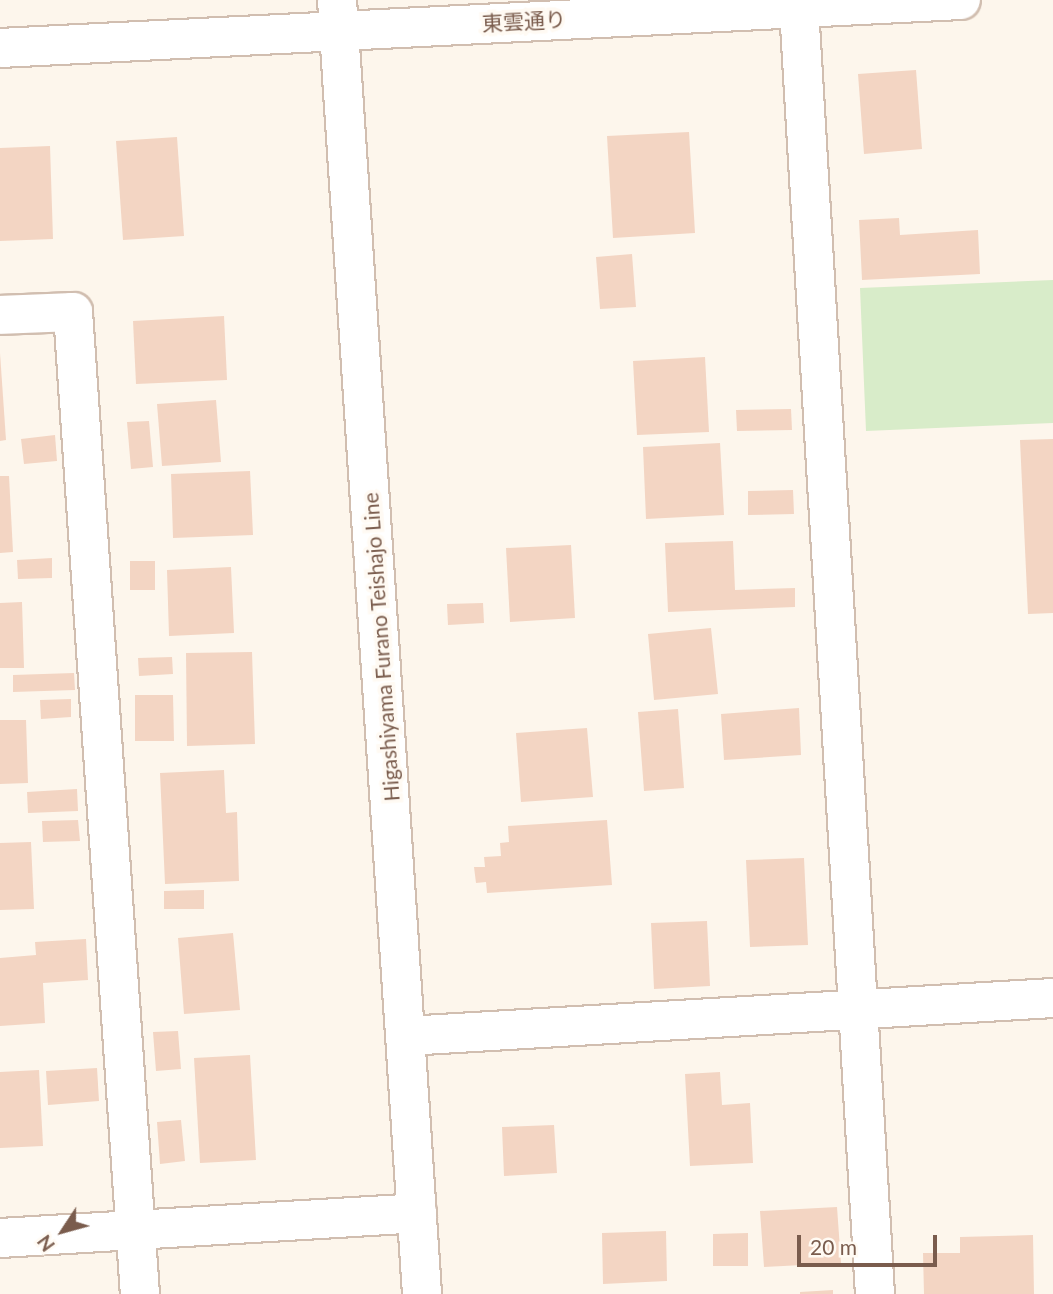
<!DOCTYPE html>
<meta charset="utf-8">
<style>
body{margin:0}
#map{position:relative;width:1053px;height:1294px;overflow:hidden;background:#fdf6ec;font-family:Lato,"Noto Sans JP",sans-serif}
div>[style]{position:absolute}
.green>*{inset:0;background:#d8ecc9}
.building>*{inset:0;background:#f3d5c3}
.roads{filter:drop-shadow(2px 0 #d1beb0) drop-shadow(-2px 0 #d1beb0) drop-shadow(0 2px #d1beb0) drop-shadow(0 -2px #d1beb0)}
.street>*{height:38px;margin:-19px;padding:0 19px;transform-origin:19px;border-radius:19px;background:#fff}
.secondary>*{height:38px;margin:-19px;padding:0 19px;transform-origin:19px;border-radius:19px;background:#fff}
span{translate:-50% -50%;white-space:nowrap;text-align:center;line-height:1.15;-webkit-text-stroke:7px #fffaf3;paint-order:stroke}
.street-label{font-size:21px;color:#7a5c4d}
.north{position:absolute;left:28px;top:1196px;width:70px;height:70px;-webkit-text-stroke:5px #fffaf3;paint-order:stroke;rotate:234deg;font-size:19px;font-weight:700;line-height:28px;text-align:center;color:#7a5c4d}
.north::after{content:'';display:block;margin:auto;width:24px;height:32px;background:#7a5c4d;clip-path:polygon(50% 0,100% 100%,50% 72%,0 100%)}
.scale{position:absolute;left:797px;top:1235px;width:140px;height:32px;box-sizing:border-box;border:4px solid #7a5c4d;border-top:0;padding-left:9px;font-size:21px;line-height:24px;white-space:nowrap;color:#7a5c4d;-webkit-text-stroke:5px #fffaf3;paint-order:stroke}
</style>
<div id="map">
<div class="green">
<div style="clip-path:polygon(1053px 280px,1053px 423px,866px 431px,860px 288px)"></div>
</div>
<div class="building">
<div style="clip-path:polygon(916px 70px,922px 149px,864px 154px,858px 74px)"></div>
<div style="clip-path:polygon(689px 132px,695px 233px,613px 238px,607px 136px)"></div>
<div style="clip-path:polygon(177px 137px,184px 236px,123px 240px,116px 141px)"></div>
<div style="clip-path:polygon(50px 146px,53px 239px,0 241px,0 148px)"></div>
<div style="clip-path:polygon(899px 218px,900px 235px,978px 230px,980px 274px,862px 280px,859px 220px)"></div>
<div style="clip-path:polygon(632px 254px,636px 307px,600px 309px,596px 257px)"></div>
<div style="clip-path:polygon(224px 316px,227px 380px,136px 384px,133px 321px)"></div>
<div style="clip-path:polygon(0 353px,6px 440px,0 441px)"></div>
<div style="clip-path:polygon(705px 357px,709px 432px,637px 435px,633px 361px)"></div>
<div style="clip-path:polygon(216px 400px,221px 462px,162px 466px,157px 404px)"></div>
<div style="clip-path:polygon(791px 409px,792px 430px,737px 431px,736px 410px)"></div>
<div style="clip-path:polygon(149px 421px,153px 467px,131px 469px,127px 422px)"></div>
<div style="clip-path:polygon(55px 435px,57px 461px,24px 464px,21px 439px)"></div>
<div style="clip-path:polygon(1053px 439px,1053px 613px,1028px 614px,1020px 440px)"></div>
<div style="clip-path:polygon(720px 443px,724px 515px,646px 519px,643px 447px)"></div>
<div style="clip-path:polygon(250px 471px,253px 535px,173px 538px,171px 474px)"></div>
<div style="clip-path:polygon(0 476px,9px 476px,13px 552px,0 553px)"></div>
<div style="clip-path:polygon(793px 490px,794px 514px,748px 515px,748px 491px)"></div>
<div style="clip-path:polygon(733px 541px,735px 590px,795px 588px,795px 607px,668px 612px,665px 543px)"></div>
<div style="clip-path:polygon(571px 545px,575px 618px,510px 622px,506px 548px)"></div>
<div style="clip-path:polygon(52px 558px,52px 578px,18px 579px,17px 560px)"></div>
<div style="clip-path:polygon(130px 561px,155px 561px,155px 590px,130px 590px)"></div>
<div style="clip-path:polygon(231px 567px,234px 633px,169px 636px,167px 570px)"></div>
<div style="clip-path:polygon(22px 602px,24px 668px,0 668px,0 603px)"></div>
<div style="clip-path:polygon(483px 603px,484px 623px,448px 625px,447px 604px)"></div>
<div style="clip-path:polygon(711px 628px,718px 694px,654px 700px,648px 634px)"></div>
<div style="clip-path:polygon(252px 652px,255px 744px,187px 746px,186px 653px)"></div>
<div style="clip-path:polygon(172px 657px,173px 674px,139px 676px,138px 658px)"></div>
<div style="clip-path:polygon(74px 673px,75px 690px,13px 692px,13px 675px)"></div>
<div style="clip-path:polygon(135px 695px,173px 695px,174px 741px,135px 741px)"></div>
<div style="clip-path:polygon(71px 699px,71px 717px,41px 719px,40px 700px)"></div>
<div style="clip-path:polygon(799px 708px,801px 755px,724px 760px,721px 714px)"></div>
<div style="clip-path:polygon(678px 709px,684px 788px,644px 791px,638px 712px)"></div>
<div style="clip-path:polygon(0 720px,26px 720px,28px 783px,0 784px)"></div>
<div style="clip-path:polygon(587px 728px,593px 797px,521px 802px,516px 733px)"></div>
<div style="clip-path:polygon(224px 770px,226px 813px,237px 812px,239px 881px,165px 884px,160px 773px)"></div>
<div style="clip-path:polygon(77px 789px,78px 811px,28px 813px,27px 792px)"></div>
<div style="clip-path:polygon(78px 820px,80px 841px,43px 842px,42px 821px)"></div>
<div style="clip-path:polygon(607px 820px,612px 885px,487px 893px,486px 882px,476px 883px,474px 867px,485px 867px,484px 857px,501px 856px,500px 843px,509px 842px,508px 826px)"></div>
<div style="clip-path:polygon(31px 842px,34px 909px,0 910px,0 843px)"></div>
<div style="clip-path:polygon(804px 858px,808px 945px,750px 947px,746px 860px)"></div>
<div style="clip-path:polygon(204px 890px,204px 909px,164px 909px,164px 891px)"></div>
<div style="clip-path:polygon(707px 921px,710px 986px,654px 989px,651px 923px)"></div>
<div style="clip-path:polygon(233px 933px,240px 1010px,184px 1014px,178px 938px)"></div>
<div style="clip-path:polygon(86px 939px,88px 980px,43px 983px,45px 1023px,0 1026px,0 958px,36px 955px,35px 942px)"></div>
<div style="clip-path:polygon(178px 1031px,181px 1069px,156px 1071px,153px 1032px)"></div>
<div style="clip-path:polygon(250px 1055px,256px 1160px,200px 1163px,194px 1058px)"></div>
<div style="clip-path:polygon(97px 1068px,99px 1101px,48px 1105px,46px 1071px)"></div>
<div style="clip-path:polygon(39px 1070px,43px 1146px,0 1148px,0 1072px)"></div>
<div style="clip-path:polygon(720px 1072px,722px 1105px,750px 1103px,753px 1163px,690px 1166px,685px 1074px)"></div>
<div style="clip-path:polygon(181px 1120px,185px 1161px,160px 1164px,157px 1122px)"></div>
<div style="clip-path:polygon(554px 1125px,557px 1173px,504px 1176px,502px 1127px)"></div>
<div style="clip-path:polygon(837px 1207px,841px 1263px,764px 1267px,760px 1211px)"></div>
<div style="clip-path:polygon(666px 1231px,667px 1281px,603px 1284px,602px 1233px)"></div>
<div style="clip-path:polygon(748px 1233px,748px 1266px,713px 1266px,713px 1234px)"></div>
<div style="clip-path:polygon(1033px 1235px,1034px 1294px,924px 1294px,923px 1253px,960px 1253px,960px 1237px)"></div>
<div style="clip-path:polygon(833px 1290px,833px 1294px,800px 1294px,800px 1292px)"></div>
</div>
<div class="roads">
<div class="street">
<div style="left:799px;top:8px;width:1288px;rotate:86.62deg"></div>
<div style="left:0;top:315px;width:73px;rotate:-2.4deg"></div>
<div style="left:73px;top:312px;width:984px;rotate:86.1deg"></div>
<div style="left:406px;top:1036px;width:648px;rotate:-3.36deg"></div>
<div style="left:0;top:1238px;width:418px;rotate:-3.4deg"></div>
</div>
<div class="secondary">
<div style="left:337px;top:0;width:1297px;rotate:86.24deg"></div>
<div style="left:0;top:48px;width:962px;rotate:-2.86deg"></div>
</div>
</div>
<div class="street-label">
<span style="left:524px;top:21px;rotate:-3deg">東雲通り</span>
<span style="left:381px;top:647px;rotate:-94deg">Higashiyama Furano Teishajo Line</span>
</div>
<div class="north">N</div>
<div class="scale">20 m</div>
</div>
